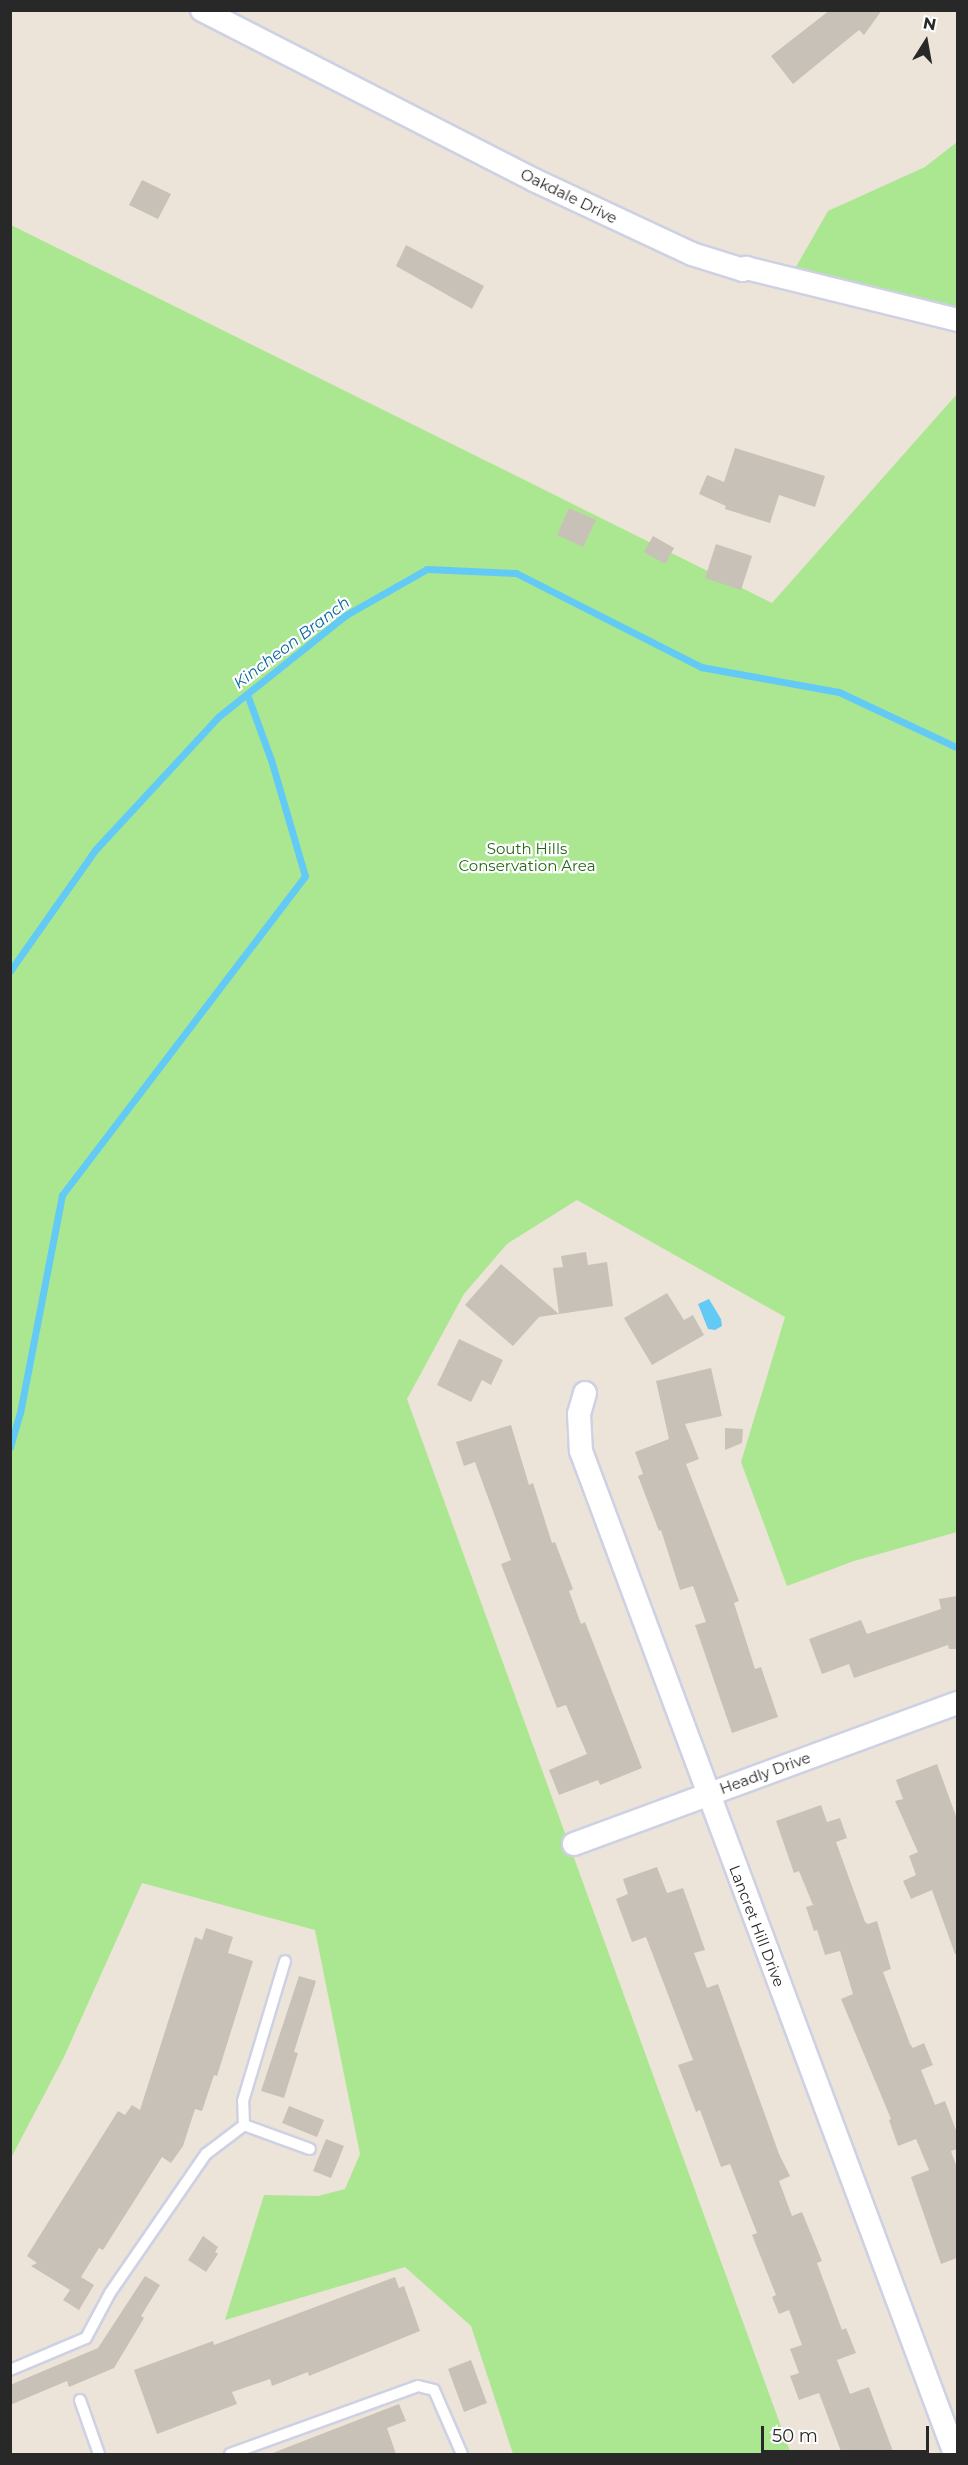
<!DOCTYPE html>
<style>
body{margin:0}
#map{position:relative;width:968px;height:2465px;overflow:hidden;background:#ece4d8;font-family:Montserrat,sans-serif}
div>[style]{position:absolute}
.green>*{inset:0;background:#abe791}
.water>*{inset:0;background:#63caf6}
.stream>*{height:7px;margin:-3.5px;padding:0 3.5px;transform-origin:3.5px;border-radius:3.5px;background:#63caf6}
.building>*{inset:0;background:#c7c1b8}
.roads{filter:drop-shadow(2px 0 #ced1e3) drop-shadow(-2px 0 #ced1e3) drop-shadow(0 2px #ced1e3) drop-shadow(0 -2px #ced1e3)}
.service>*{height:10px;margin:-5px;padding:0 5px;transform-origin:5px;border-radius:5px;background:#fff}
.minor>*{height:22px;margin:-11px;padding:0 11px;transform-origin:11px;border-radius:11px;background:#fff}
span{translate:-50% -50%;white-space:nowrap;text-align:center;line-height:1.15;-webkit-text-stroke:4.5px #fff;paint-order:stroke}
.street-label{font-size:15px;color:#282828}
.park-label{font-size:15px;color:#236815}
.water-label{font-size:16px;color:#05659f;font-style:italic}
.frame{position:absolute;inset:0;border:12px solid #282828;pointer-events:none}
.north{position:absolute;left:896px;top:12px;width:60px;height:60px;-webkit-text-stroke:4px #fff;paint-order:stroke;rotate:11deg;font-size:16px;font-weight:700;line-height:24px;text-align:center;color:#282828}
.north::after{content:'';display:block;margin:auto;width:21px;height:27px;background:#282828;clip-path:polygon(50% 0,100% 100%,50% 72%,0 100%)}
.scale{position:absolute;left:761px;top:2426px;width:168px;height:27px;box-sizing:border-box;border:3px solid #282828;border-top:0;padding-left:8px;font-size:18px;line-height:21px;white-space:nowrap;color:#282828;-webkit-text-stroke:4px #fff;paint-order:stroke}
</style>
<div id="map">
<div class="green">
<div style="clip-path:polygon(957px 142px,957px 320px,789px 279px,828px 211px,925px 167px)"></div>
<div style="clip-path:polygon(11px 225px,772px 603px,957px 394px,957px 1532px,854px 1561px,787px 1586px,741px 1462px,785px 1317px,577px 1200px,507px 1244px,464px 1294px,407px 1399px,791px 2454px,513px 2454px,471px 2326px,405px 2267px,225px 2320px,264px 2195px,318px 2196px,345px 2189px,360px 2154px,315px 1930px,142px 1883px,64px 2057px,11px 2158px)"></div>
</div>
<div class="water">
<div style="clip-path:polygon(709px 1299px,721px 1319px,722px 1326px,715px 1330px,708px 1329px,698px 1304px)"></div>
</div>
<div class="stream">
<div style="left:10px;top:971px;width:148px;rotate:-54.9deg"></div>
<div style="left:95px;top:850px;width:181px;rotate:-47.2deg"></div>
<div style="left:218px;top:717px;width:164px;rotate:-38.6deg"></div>
<div style="left:346px;top:615px;width:93px;rotate:-29.6deg"></div>
<div style="left:427px;top:569px;width:89px;rotate:2.6deg"></div>
<div style="left:516px;top:573px;width:208px;rotate:26.9deg"></div>
<div style="left:701px;top:667px;width:140px;rotate:10.3deg"></div>
<div style="left:839px;top:692px;width:132px;rotate:25.2deg"></div>
<div style="left:10px;top:1447px;width:35px;rotate:-74deg"></div>
<div style="left:20px;top:1413px;width:222px;rotate:-79.1deg"></div>
<div style="left:62px;top:1195px;width:401px;rotate:-52.7deg"></div>
<div style="left:305px;top:876px;width:121px;rotate:-106.3deg"></div>
<div style="left:271px;top:760px;width:70px;rotate:-110deg"></div>
</div>
<div class="building">
<div style="clip-path:polygon(830px 10px,882px 10px,864px 35px,859px 30px,793px 84px,771px 56px)"></div>
<div style="clip-path:polygon(142px 180px,171px 194px,158px 219px,129px 205px)"></div>
<div style="clip-path:polygon(406px 245px,484px 286px,472px 309px,396px 266px)"></div>
<div style="clip-path:polygon(735px 448px,825px 476px,815px 507px,779px 495px,770px 523px,725px 509px,726px 506px,699px 494px,707px 475px,724px 482px)"></div>
<div style="clip-path:polygon(569px 508px,596px 520px,583px 547px,557px 535px)"></div>
<div style="clip-path:polygon(653px 536px,674px 548px,665px 564px,644px 552px)"></div>
<div style="clip-path:polygon(716px 544px,752px 556px,741px 590px,705px 578px)"></div>
<div style="clip-path:polygon(586px 1252px,588px 1265px,607px 1262px,613px 1306px,559px 1314px,553px 1268px,563px 1267px,561px 1256px)"></div>
<div style="clip-path:polygon(501px 1264px,559px 1314px,539px 1317px,513px 1346px,465px 1305px)"></div>
<div style="clip-path:polygon(667px 1293px,684px 1320px,693px 1315px,704px 1335px,652px 1365px,624px 1318px)"></div>
<div style="clip-path:polygon(459px 1339px,503px 1360px,491px 1385px,482px 1380px,471px 1402px,437px 1385px)"></div>
<div style="clip-path:polygon(711px 1368px,722px 1416px,685px 1424px,699px 1459px,686px 1464px,739px 1601px,734px 1603px,755px 1669px,761px 1667px,778px 1717px,732px 1733px,695px 1625px,706px 1622px,693px 1586px,680px 1590px,661px 1530px,659px 1531px,638px 1476px,643px 1474px,635px 1452px,669px 1439px,656px 1381px)"></div>
<div style="clip-path:polygon(511px 1425px,529px 1485px,533px 1483px,552px 1543px,555px 1542px,573px 1589px,569px 1591px,581px 1624px,585px 1622px,642px 1768px,600px 1785px,598px 1780px,559px 1795px,549px 1770px,587px 1754px,566px 1705px,557px 1708px,501px 1564px,511px 1560px,475px 1462px,464px 1466px,456px 1442px)"></div>
<div style="clip-path:polygon(725px 1428px,743px 1429px,742px 1443px,725px 1450px)"></div>
<div style="clip-path:polygon(957px 1596px,957px 1649px,949px 1649px,948px 1645px,854px 1678px,849px 1664px,822px 1674px,809px 1639px,861px 1620px,867px 1634px,941px 1609px,939px 1599px)"></div>
<div style="clip-path:polygon(937px 1764px,957px 1819px,957px 1954px,955px 1954px,932px 1890px,911px 1899px,903px 1881px,916px 1875px,909px 1856px,918px 1852px,895px 1801px,903px 1799px,896px 1780px)"></div>
<div style="clip-path:polygon(821px 1805px,827px 1822px,840px 1818px,847px 1838px,836px 1842px,865px 1922px,868px 1924px,877px 1921px,891px 1969px,883px 1972px,910px 2044px,913px 2048px,924px 2043px,933px 2065px,921px 2070px,935px 2105px,945px 2101px,957px 2133px,957px 2149px,951px 2151px,957px 2168px,957px 2258px,941px 2264px,911px 2177px,929px 2170px,916px 2139px,898px 2146px,889px 2120px,891px 2119px,841px 1999px,853px 1994px,840px 1951px,825px 1955px,817px 1930px,814px 1931px,806px 1907px,813px 1905px,799px 1871px,794px 1873px,776px 1821px)"></div>
<div style="clip-path:polygon(657px 1867px,667px 1893px,683px 1888px,705px 1950px,694px 1953px,707px 1988px,718px 1984px,779px 2154px,790px 2176px,779px 2181px,792px 2216px,802px 2212px,822px 2261px,817px 2263px,842px 2330px,846px 2328px,856px 2353px,837px 2360px,850px 2394px,869px 2387px,894px 2454px,842px 2454px,819px 2393px,799px 2400px,790px 2376px,799px 2373px,790px 2349px,802px 2345px,789px 2310px,779px 2314px,772px 2297px,776px 2295px,752px 2235px,757px 2233px,730px 2164px,721px 2167px,700px 2110px,696px 2112px,678px 2065px,693px 2060px,646px 1937px,632px 1942px,616px 1899px,628px 1894px,623px 1879px)"></div>
<div style="clip-path:polygon(206px 1928px,233px 1937px,228px 1953px,253px 1961px,217px 2076px,214px 2075px,202px 2111px,195px 2109px,183px 2146px,171px 2163px,162px 2157px,103px 2250px,99px 2248px,81px 2277px,94px 2285px,79px 2310px,63px 2300px,70px 2290px,31px 2266px,37px 2263px,27px 2256px,118px 2111px,125px 2115px,132px 2105px,140px 2110px,195px 1937px,202px 1940px)"></div>
<div style="clip-path:polygon(299px 1976px,316px 1981px,294px 2052px,298px 2053px,284px 2098px,261px 2091px)"></div>
<div style="clip-path:polygon(289px 2106px,324px 2120px,317px 2137px,282px 2123px)"></div>
<div style="clip-path:polygon(326px 2139px,344px 2146px,331px 2178px,313px 2171px)"></div>
<div style="clip-path:polygon(203px 2236px,218px 2247px,215px 2252px,218px 2254px,206px 2272px,188px 2260px)"></div>
<div style="clip-path:polygon(145px 2276px,160px 2285px,141px 2316px,144px 2318px,114px 2368px,69px 2387px,67px 2381px,10px 2405px,10px 2385px,98px 2348px)"></div>
<div style="clip-path:polygon(395px 2277px,399px 2288px,404px 2286px,420px 2331px,309px 2376px,308px 2372px,272px 2386px,270px 2379px,232px 2392px,237px 2404px,157px 2434px,134px 2370px,213px 2341px,214px 2345px)"></div>
<div style="clip-path:polygon(471px 2360px,487px 2403px,464px 2412px,448px 2369px)"></div>
<div style="clip-path:polygon(399px 2404px,406px 2421px,387px 2428px,396px 2454px,270px 2454px)"></div>
</div>
<div class="roads">
<div class="service">
<div style="left:244px;top:2125px;width:24px;rotate:-92deg"></div>
<div style="left:243px;top:2101px;width:146px;rotate:-73.3deg"></div>
<div style="left:10px;top:2370px;width:82px;rotate:-22.8deg"></div>
<div style="left:86px;top:2338px;width:51px;rotate:-61.9deg"></div>
<div style="left:110px;top:2293px;width:169px;rotate:-55.4deg"></div>
<div style="left:206px;top:2154px;width:48px;rotate:-37.3deg"></div>
<div style="left:244px;top:2125px;width:70px;rotate:20deg"></div>
<div style="left:80px;top:2400px;width:57px;rotate:70.6deg"></div>
<div style="left:230px;top:2454px;width:200px;rotate:-19.9deg"></div>
<div style="left:418px;top:2386px;width:16px;rotate:14deg"></div>
<div style="left:434px;top:2390px;width:70px;rotate:66.4deg"></div>
</div>
<div class="minor">
<div style="left:202px;top:10px;width:373px;rotate:27.1deg"></div>
<div style="left:534px;top:180px;width:174px;rotate:25.1deg"></div>
<div style="left:692px;top:254px;width:53px;rotate:17.4deg"></div>
<div style="left:743px;top:270px;width:4px;rotate:-34deg"></div>
<div style="left:746px;top:268px;width:218px;rotate:13.8deg"></div>
<div style="left:585px;top:1393px;width:22px;rotate:106deg"></div>
<div style="left:579px;top:1414px;width:37px;rotate:87deg"></div>
<div style="left:581px;top:1451px;width:1070px;rotate:69.55deg"></div>
<div style="left:574px;top:1844px;width:409px;rotate:-20.2deg"></div>
</div>
</div>
<div class="street-label">
<span style="left:569px;top:196px;rotate:26deg">Oakdale Drive</span>
<span style="left:765px;top:1773px;rotate:-20deg">Headly Drive</span>
<span style="left:757px;top:1926px;rotate:69deg">Lancret Hill Drive</span>
</div>
<div class="park-label">
<span style="left:527px;top:857px">South Hills<br>Conservation Area</span>
</div>
<div class="water-label">
<span style="left:292px;top:643px;rotate:-37deg">Kincheon Branch</span>
</div>
<div class="frame"></div>
<div class="north">N</div>
<div class="scale">50 m</div>
</div>
